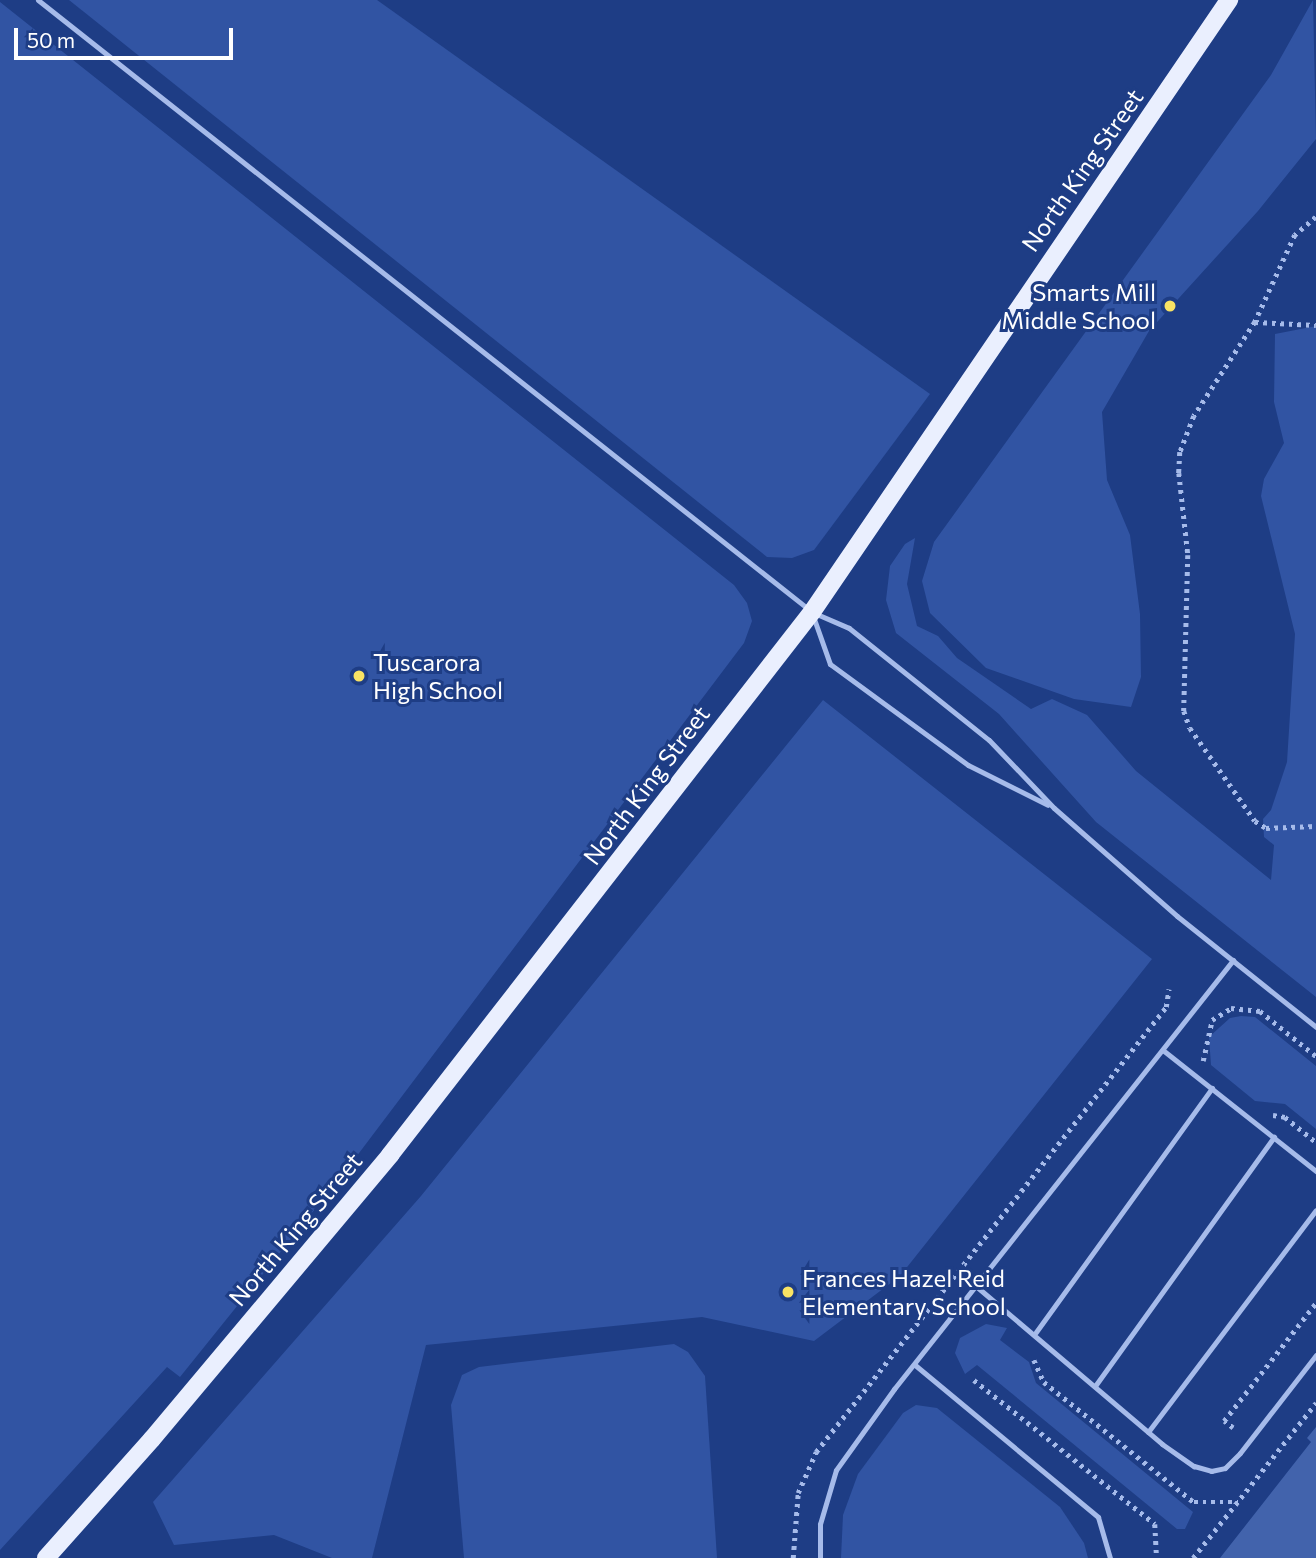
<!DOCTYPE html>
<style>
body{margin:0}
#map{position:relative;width:1316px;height:1558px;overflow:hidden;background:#1e3d85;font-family:Commissioner,sans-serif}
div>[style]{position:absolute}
.green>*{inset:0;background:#3154a3}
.building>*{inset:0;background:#4263ac}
.path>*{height:4.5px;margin-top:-2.25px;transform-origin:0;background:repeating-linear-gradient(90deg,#a6bbea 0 3.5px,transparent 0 8.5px)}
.lane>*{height:5px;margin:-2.5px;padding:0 2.5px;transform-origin:2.5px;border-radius:2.5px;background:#a6bbea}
.primary>*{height:18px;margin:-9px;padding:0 9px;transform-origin:9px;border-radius:9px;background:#eaeffe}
.dots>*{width:19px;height:19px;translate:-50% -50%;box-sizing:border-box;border:4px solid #1e3d85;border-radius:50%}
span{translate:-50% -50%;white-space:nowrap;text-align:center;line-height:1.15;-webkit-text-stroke:6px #1e3d85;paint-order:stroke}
.street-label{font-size:24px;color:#fff}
.poi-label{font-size:24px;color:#fff}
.right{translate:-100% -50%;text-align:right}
.left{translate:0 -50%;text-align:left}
.scale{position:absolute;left:14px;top:28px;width:219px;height:32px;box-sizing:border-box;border:4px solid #fff;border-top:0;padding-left:9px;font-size:21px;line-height:24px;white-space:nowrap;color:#fff;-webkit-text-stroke:5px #1e3d85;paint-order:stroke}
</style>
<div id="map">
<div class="green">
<div style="clip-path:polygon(69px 0,377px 0,930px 394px,814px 550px,792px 558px,767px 557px)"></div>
<div style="clip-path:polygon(1313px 0,1316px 139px,1258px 211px,1149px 331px,1102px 412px,1107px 480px,1130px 535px,1140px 614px,1141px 677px,1131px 707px,1074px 699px,986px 668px,930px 613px,922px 581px,934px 542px,1271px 75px)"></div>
<div style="clip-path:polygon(0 2px,734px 585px,747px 603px,752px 621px,744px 643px,344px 1173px,180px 1377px,167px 1367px,0 1550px)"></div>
<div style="clip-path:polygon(1316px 326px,1316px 997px,1096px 822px,999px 714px,896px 633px,886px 600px,890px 566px,905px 544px,915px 538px,907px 584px,917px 626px,938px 636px,957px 658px,1031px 709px,1052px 699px,1087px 715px,1136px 771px,1271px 880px,1274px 845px,1264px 837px,1263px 819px,1271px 810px,1287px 762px,1295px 634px,1261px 496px,1264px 479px,1284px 443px,1274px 402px,1275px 334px)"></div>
<div style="clip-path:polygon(823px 700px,1152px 959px,900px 1276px,814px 1341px,702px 1317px,426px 1345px,372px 1558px,332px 1558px,274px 1535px,174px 1545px,153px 1502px,421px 1196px)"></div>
<div style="clip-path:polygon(1241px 1016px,1255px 1017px,1316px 1066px,1316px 1129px,1285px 1104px,1255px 1101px,1211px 1065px,1209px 1037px,1230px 1018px)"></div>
<div style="clip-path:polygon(986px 1324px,1007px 1328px,1000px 1340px,1029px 1362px,1036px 1383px,1193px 1512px,1185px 1529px,1177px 1529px,977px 1365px,965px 1374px,955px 1353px,960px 1338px)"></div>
<div style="clip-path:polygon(674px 1344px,688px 1352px,705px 1376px,717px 1558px,464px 1558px,451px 1405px,462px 1375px,479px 1367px)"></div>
<div style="clip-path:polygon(916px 1405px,937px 1408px,1060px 1507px,1084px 1543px,1088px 1558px,841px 1558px,843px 1515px,858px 1474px,903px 1413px)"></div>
</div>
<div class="building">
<div style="clip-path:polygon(1316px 1427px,1316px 1558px,1220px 1558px,1311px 1442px,1307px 1438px)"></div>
</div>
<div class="path">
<div style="left:1316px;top:217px;width:28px;rotate:139deg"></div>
<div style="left:1295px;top:235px;width:96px;rotate:114.7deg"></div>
<div style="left:1255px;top:322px;width:112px;rotate:123deg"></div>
<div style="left:1194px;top:416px;width:39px;rotate:111deg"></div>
<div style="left:1180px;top:452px;width:21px;rotate:93deg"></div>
<div style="left:1179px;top:473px;width:82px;rotate:83.7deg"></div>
<div style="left:1188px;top:555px;width:156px;rotate:91.5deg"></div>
<div style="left:1184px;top:711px;width:18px;rotate:71deg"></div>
<div style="left:1190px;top:728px;width:113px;rotate:55deg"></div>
<div style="left:1255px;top:821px;width:13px;rotate:32deg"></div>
<div style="left:1266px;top:828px;width:50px;rotate:-2.3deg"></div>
<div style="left:1255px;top:322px;width:61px;rotate:2.8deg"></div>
<div style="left:1203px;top:1061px;width:42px;rotate:-77.6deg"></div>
<div style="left:1212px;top:1020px;width:22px;rotate:-32deg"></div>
<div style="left:1231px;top:1008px;width:29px;rotate:6deg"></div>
<div style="left:1260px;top:1011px;width:72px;rotate:38.8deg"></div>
<div style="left:1273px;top:1115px;width:12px;rotate:9deg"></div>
<div style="left:1285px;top:1117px;width:40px;rotate:39deg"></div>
<div style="left:1034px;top:1360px;width:24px;rotate:66deg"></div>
<div style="left:1044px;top:1382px;width:192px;rotate:38.7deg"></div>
<div style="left:1194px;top:1502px;width:44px"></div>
<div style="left:974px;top:1380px;width:231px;rotate:38.5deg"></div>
<div style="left:1155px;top:1524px;width:34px;rotate:87deg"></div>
<div style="left:1233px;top:1428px;width:11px;rotate:-142deg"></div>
<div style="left:1224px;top:1421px;width:150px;rotate:-52.1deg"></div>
<div style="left:793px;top:1558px;width:65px;rotate:-85.6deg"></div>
<div style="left:798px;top:1493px;width:45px;rotate:-66.3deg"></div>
<div style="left:816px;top:1452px;width:566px;rotate:-51.81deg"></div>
<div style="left:1166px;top:1007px;width:18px;rotate:-81deg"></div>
<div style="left:1193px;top:1558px;width:198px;rotate:-51.6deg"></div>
</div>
<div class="lane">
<div style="left:38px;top:0;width:987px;rotate:38.33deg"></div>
<div style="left:812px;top:612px;width:40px;rotate:23.4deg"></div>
<div style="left:849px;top:628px;width:179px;rotate:38.7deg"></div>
<div style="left:989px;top:740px;width:94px;rotate:46.3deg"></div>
<div style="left:1054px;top:808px;width:164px;rotate:41.3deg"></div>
<div style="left:1177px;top:916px;width:178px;rotate:38.6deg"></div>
<div style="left:813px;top:616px;width:51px;rotate:70.5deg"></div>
<div style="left:830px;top:664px;width:171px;rotate:36.2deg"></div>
<div style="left:968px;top:765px;width:89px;rotate:26.6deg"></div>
<div style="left:1164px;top:1051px;width:194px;rotate:38.3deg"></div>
<div style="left:977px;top:1287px;width:243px;rotate:40.3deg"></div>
<div style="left:1162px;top:1444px;width:39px;rotate:35deg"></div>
<div style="left:1194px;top:1466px;width:18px;rotate:16deg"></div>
<div style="left:1211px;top:1471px;width:14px;rotate:-12deg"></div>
<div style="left:1225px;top:1468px;width:21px;rotate:-45deg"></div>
<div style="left:1240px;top:1453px;width:124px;rotate:-52.2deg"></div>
<div style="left:1036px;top:1332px;width:301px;rotate:-54.2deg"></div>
<div style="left:915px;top:1365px;width:238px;rotate:39.7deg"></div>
<div style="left:1098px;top:1517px;width:43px;rotate:73.7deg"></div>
<div style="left:1095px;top:1386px;width:307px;rotate:-54.3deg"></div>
<div style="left:1148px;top:1432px;width:278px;rotate:-52.9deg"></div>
<div style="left:820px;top:1558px;width:34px;rotate:-90deg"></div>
<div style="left:820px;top:1524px;width:56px;rotate:-73.5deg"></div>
<div style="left:836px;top:1470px;width:100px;rotate:-54.4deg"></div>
<div style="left:894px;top:1389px;width:547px;rotate:-51.68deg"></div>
</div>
<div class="primary">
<div style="left:46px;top:1558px;width:159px;rotate:-48.3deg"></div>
<div style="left:152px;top:1439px;width:371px;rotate:-50deg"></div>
<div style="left:390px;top:1155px;width:688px;rotate:-52.15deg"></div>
<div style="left:812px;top:612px;width:741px;rotate:-55.73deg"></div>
</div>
<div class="dots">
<div style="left:1170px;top:306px;background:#f9e364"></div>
<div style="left:359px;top:676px;background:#f9e364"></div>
<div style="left:788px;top:1292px;background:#f9e364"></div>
</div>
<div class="street-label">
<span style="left:1082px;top:170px;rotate:-55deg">North King Street</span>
<span style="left:646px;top:785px;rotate:-53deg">North King Street</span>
<span style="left:295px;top:1229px;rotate:-50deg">North King Street</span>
</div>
<div class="poi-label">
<span class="right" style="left:1156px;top:306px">Smarts Mill<br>Middle School</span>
<span class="left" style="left:373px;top:676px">Tuscarora<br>High School</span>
<span class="left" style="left:802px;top:1292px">Frances Hazel Reid<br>Elementary School</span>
</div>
<div class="scale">50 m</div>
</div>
